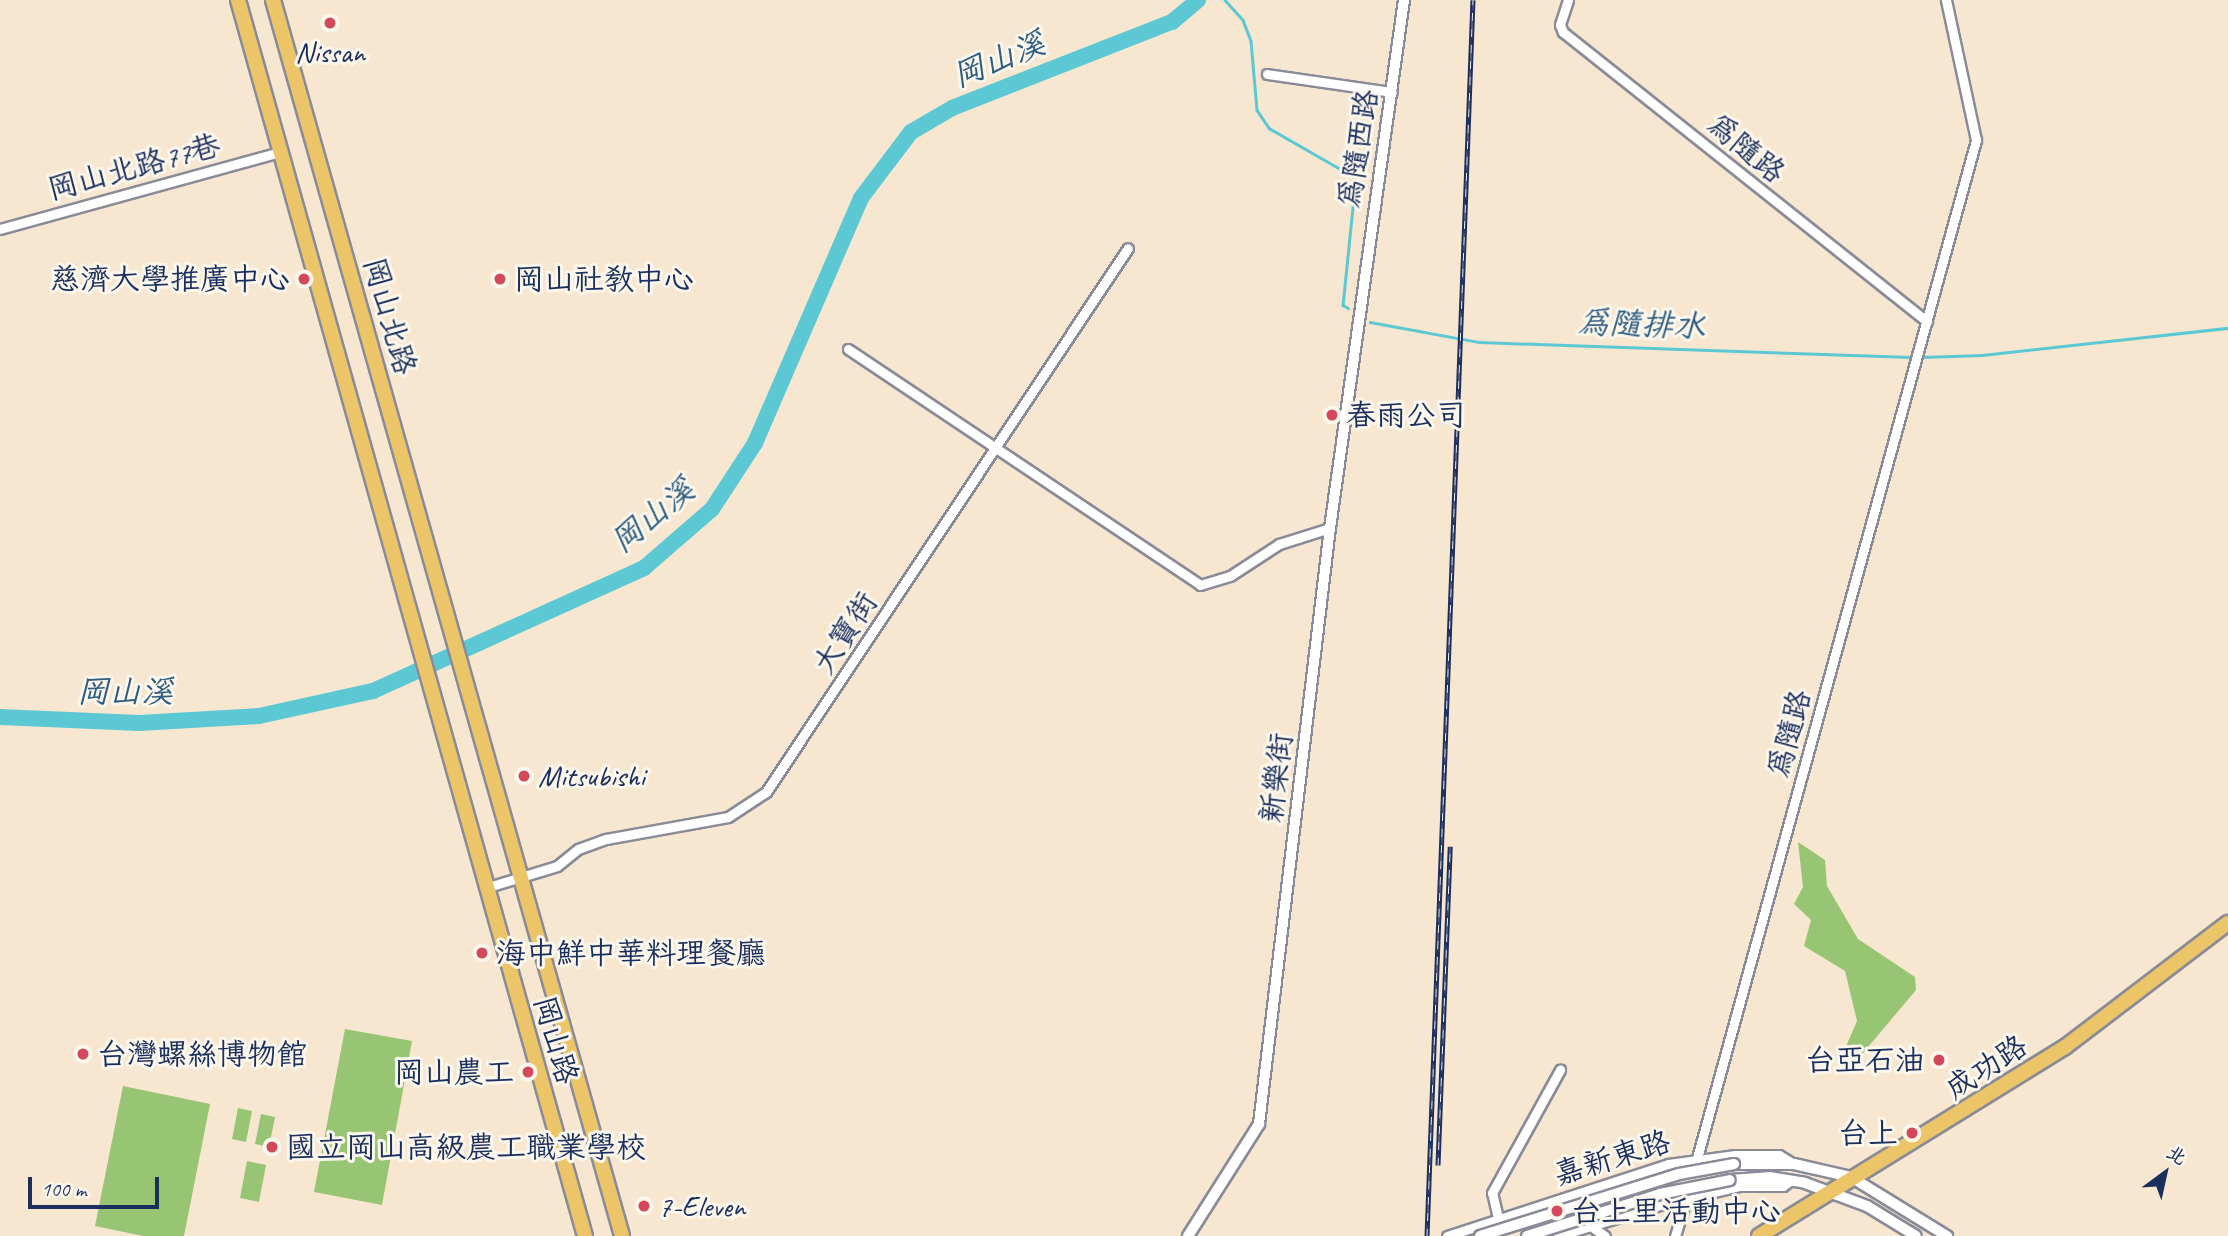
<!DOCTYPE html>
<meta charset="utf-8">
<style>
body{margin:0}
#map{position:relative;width:2228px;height:1236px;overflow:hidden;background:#f7e7d1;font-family:Caveat,"LXGW WenKai TC",sans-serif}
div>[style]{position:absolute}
.green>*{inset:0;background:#98c574}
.stream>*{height:2.5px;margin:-1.25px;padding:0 1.25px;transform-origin:1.25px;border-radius:1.25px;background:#5cc8d4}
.river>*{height:16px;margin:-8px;padding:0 8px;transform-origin:8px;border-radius:8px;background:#5cc8d4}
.roads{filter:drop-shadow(2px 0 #898b98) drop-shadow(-2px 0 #898b98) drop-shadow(0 2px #898b98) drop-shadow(0 -2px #898b98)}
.minor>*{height:9px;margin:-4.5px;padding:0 4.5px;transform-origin:4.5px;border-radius:4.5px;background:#fff}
.tertiary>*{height:10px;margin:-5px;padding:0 5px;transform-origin:5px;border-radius:5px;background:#fff}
.primary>*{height:14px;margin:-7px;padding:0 7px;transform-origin:7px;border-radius:7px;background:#edc569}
.rail>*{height:5px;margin-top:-2.5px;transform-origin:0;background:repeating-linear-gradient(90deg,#fbf7ec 0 8px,#1b2f5e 0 16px);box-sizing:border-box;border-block:2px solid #1b2f5e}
.bridges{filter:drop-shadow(2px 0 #898b98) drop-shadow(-2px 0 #898b98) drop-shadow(0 2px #898b98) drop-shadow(0 -2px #898b98)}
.tertiary-bridge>*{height:10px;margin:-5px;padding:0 5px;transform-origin:5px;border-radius:5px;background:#fff}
.dots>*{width:19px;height:19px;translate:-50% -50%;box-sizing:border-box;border:4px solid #fbf7ec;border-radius:50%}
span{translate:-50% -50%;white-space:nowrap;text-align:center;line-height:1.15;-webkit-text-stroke:6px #fbf7ec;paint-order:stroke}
.poi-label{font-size:30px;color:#1b2f5e}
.right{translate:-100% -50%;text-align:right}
.left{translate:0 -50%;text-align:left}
.street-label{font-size:30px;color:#1b2f5e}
.water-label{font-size:32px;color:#2e5d81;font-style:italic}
.north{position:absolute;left:2130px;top:1138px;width:70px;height:70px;-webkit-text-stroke:5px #fbf7ec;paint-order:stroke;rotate:33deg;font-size:19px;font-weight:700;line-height:28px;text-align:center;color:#1b2f5e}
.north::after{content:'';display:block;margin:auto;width:24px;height:32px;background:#1b2f5e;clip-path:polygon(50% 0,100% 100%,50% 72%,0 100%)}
.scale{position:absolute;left:28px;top:1177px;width:131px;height:32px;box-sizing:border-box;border:4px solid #1b2f5e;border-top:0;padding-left:9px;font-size:21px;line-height:24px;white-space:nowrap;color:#1b2f5e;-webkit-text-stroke:5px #fbf7ec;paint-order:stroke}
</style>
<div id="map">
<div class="green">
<div style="clip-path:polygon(1798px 842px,1825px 860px,1827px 886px,1858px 939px,1915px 977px,1916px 990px,1858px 1059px,1844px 1051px,1857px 1021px,1845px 971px,1804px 946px,1811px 920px,1794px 904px,1803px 887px)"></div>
<div style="clip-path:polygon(345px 1029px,412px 1041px,382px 1205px,314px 1192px)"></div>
<div style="clip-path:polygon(123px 1086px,210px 1104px,184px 1236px,143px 1236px,95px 1226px)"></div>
<div style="clip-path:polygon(238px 1108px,252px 1111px,246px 1142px,232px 1139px)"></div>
<div style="clip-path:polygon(261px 1114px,275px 1117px,269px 1147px,255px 1144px)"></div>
<div style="clip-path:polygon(247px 1161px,266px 1165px,259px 1202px,240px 1198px)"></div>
</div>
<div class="stream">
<div style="left:1225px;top:0;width:27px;rotate:48deg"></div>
<div style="left:1243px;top:20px;width:22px;rotate:69deg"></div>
<div style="left:1251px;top:41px;width:69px;rotate:85deg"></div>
<div style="left:1257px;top:110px;width:22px;rotate:56deg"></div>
<div style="left:1269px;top:128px;width:100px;rotate:29.9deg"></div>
<div style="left:1356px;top:178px;width:128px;rotate:95.8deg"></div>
<div style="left:1343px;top:305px;width:6px;rotate:31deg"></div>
<div style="left:1370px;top:322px;width:111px;rotate:10.4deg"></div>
<div style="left:1479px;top:342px;width:432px;rotate:2deg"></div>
<div style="left:1922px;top:357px;width:60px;rotate:-1.9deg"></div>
<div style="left:1982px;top:355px;width:247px;rotate:-6.3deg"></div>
</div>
<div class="river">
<div style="left:0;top:717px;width:139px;rotate:2.5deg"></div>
<div style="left:139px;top:723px;width:120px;rotate:-3.3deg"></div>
<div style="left:259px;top:716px;width:117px;rotate:-12.4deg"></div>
<div style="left:373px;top:691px;width:298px;rotate:-24.4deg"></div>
<div style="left:644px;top:568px;width:90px;rotate:-40.9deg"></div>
<div style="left:712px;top:509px;width:79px;rotate:-56.9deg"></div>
<div style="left:755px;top:443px;width:267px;rotate:-66.6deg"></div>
<div style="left:861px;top:198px;width:83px;rotate:-52.9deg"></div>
<div style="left:911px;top:132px;width:48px;rotate:-30.3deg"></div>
<div style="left:952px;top:108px;width:236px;rotate:-21.4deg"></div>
<div style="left:1172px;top:22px;width:34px;rotate:-40deg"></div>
</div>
<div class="roads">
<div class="minor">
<div style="left:1568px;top:0;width:26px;rotate:108deg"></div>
<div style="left:1560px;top:25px;width:8px;rotate:67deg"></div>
<div style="left:1563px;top:32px;width:465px;rotate:38.5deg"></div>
<div style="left:1267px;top:74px;width:126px;rotate:8.2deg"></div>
<div style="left:0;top:229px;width:290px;rotate:-15.4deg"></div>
<div style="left:848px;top:349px;width:424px;rotate:33.8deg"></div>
<div style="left:1200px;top:585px;width:31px;rotate:-17deg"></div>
<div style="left:1230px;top:576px;width:59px;rotate:-33.1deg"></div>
<div style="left:1279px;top:544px;width:53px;rotate:-17.4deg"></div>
<div style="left:485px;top:888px;width:75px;rotate:-17deg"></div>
<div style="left:557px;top:866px;width:27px;rotate:-39deg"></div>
<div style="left:578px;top:849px;width:30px;rotate:-20deg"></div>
<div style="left:606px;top:839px;width:124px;rotate:-10.2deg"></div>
<div style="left:728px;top:817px;width:45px;rotate:-33.3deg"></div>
<div style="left:766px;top:792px;width:653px;rotate:-56.36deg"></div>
<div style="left:1697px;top:1158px;width:1056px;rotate:-74.67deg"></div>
<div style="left:1976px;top:140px;width:143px;rotate:-102.1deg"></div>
<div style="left:1582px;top:1197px;width:30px;rotate:73deg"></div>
<div style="left:1591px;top:1226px;width:17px;rotate:36deg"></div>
<div style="left:1498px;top:1218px;width:26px;rotate:-103deg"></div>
<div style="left:1492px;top:1193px;width:141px;rotate:-61.1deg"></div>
<div style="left:1447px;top:1236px;width:232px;rotate:-18deg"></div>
<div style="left:1668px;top:1164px;width:68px;rotate:-7.7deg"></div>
<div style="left:1735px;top:1155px;width:44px"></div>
<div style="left:1779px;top:1155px;width:17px;rotate:31deg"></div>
<div style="left:1558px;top:1236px;width:110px;rotate:-16.9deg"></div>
<div style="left:1663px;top:1204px;width:79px;rotate:-13.2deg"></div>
<div style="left:1740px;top:1186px;width:43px"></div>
<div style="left:1783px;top:1186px;width:10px;rotate:-37deg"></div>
<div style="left:1675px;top:1236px;width:39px;rotate:-73deg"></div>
</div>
<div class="tertiary">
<div style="left:1734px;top:1164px;width:60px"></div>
<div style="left:1794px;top:1164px;width:58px;rotate:12.8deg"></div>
<div style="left:1851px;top:1177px;width:113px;rotate:31.6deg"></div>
<div style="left:1730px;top:1180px;width:39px;rotate:-4deg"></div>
<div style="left:1769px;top:1177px;width:36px;rotate:9deg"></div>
<div style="left:1805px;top:1183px;width:66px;rotate:20.4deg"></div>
<div style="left:1867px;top:1206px;width:57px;rotate:31.5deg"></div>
<div style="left:1188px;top:1236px;width:133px;rotate:-57.6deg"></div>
<div style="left:1259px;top:1124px;width:600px;rotate:-83.21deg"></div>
<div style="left:1330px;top:528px;width:533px;rotate:-82.02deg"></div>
</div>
<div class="primary">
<div style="left:238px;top:0;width:1284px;rotate:74.32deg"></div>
<div style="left:273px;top:0;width:1284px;rotate:74.23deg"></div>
<div style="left:1759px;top:1236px;width:360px;rotate:-31.7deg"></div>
<div style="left:2065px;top:1047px;width:205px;rotate:-37.3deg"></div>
</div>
</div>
<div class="rail">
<div style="left:1438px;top:1165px;width:319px;rotate:-87.8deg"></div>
<div style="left:1427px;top:1236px;width:1237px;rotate:-87.87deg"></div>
</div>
<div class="bridges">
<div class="tertiary-bridge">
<div style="left:1480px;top:1236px;width:208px;rotate:-17.3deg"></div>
<div style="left:1679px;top:1174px;width:56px;rotate:-10.3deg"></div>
<div style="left:1527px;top:1236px;width:139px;rotate:-17.5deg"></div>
<div style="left:1660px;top:1194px;width:71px;rotate:-11.3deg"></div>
</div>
</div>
<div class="dots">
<div style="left:330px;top:23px;background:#d1495b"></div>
<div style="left:304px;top:279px;background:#d1495b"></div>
<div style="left:500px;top:279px;background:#d1495b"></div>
<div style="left:1332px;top:415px;background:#d1495b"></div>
<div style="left:524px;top:776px;background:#d1495b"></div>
<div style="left:482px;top:953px;background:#d1495b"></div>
<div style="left:83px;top:1054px;background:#d1495b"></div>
<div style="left:1939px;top:1060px;background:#d1495b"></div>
<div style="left:528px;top:1072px;background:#d1495b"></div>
<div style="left:1912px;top:1133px;background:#d1495b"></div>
<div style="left:272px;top:1147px;background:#d1495b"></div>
<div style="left:644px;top:1206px;background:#d1495b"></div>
<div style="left:1557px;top:1211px;background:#d1495b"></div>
</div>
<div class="poi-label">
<span style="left:330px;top:52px">Nissan</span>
<span class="right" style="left:290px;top:279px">慈濟大學推廣中心</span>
<span class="left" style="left:514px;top:279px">岡山社教中心</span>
<span class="left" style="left:1346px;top:415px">春雨公司</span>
<span class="left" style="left:538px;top:776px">Mitsubishi</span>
<span class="left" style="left:496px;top:953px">海中鮮中華料理餐廳</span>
<span class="left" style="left:97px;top:1054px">台灣螺絲博物館</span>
<span class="right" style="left:1925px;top:1060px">台亞石油</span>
<span class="right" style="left:514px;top:1072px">岡山農工</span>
<span class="right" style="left:1898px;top:1133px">台上</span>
<span class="left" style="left:286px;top:1147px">國立岡山高級農工職業學校</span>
<span class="left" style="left:658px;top:1206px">7-Eleven</span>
<span class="left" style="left:1571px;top:1211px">台上里活動中心</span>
</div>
<div class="street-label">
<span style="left:1746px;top:148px;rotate:39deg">為隨路</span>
<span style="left:1358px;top:149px;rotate:-81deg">為隨西路</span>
<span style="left:134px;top:167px;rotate:-15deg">岡山北路77巷</span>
<span style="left:390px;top:316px;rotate:74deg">岡山北路</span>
<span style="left:845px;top:633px;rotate:-57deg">大寶街</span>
<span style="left:1789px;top:734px;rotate:-75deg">為隨路</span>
<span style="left:1276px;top:778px;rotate:-83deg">新樂街</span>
<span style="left:556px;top:1040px;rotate:74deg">岡山路</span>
<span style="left:1986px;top:1067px;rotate:-33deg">成功路</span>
<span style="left:1612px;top:1158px;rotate:-17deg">嘉新東路</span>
</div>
<div class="water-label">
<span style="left:999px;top:60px;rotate:-22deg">岡山溪</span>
<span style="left:1641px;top:325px;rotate:2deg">為隨排水</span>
<span style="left:653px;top:516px;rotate:-39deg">岡山溪</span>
<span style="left:125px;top:692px">岡山溪</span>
</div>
<div class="north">北</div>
<div class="scale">100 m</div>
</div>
